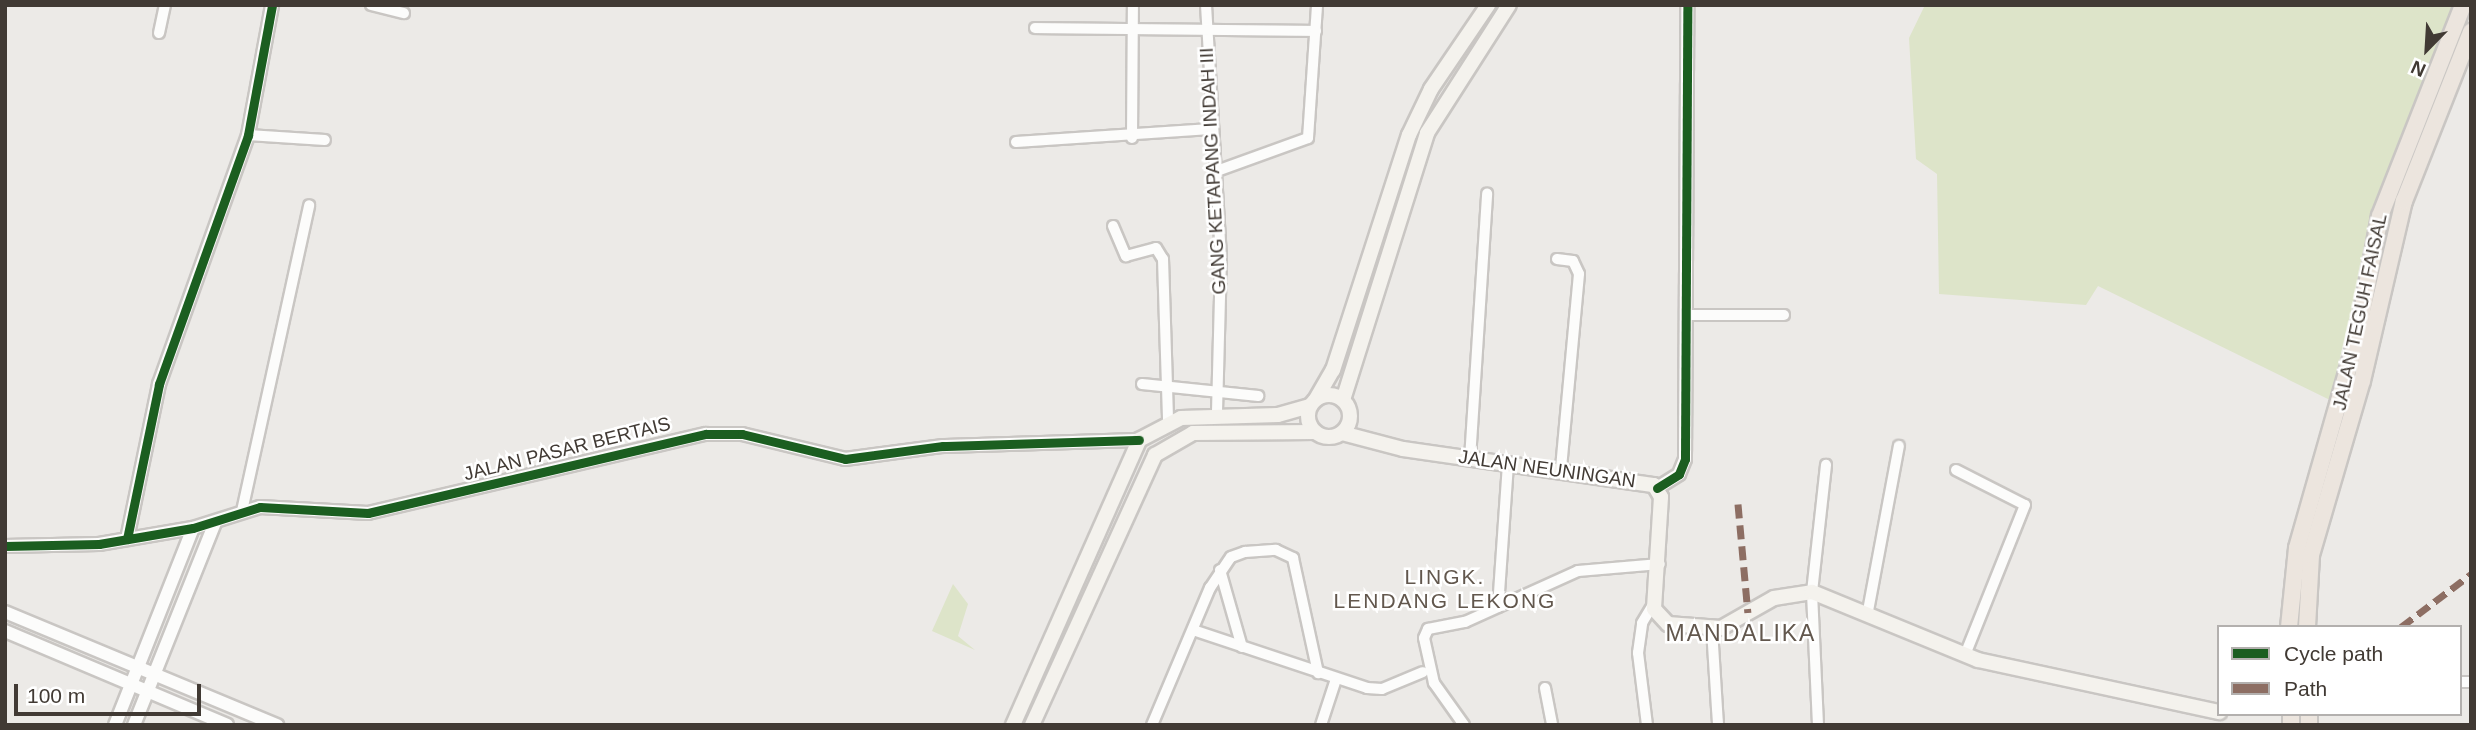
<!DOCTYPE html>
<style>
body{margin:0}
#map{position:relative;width:2476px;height:730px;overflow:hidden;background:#eceae7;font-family:Arial,sans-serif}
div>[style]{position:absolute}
.green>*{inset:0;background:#dde4c9}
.roads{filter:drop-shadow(2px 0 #c9c6c3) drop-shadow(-2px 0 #c9c6c3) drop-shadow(0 2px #c9c6c3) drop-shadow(0 -2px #c9c6c3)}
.minor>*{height:10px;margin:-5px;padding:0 5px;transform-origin:5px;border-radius:5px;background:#fcfcfb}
.tertiary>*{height:12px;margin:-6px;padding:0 6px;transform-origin:6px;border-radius:6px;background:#fcfcfb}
.secondary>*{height:14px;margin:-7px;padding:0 7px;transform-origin:7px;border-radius:7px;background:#f4f2ed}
.secondary>.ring{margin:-7px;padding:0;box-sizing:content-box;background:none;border:14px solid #f4f2ed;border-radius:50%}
.trunk>*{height:16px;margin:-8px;padding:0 8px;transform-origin:8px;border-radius:8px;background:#ece5de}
.quiet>*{height:7px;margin-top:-3.5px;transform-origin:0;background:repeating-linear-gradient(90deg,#8d6e63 0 14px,transparent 0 21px)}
.cycleway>*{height:9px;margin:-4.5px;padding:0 4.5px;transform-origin:4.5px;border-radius:4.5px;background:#1b5e20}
span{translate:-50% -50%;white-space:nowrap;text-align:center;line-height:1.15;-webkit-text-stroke:5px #fff;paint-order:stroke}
.street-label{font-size:19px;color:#413a34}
.neighbourhood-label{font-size:21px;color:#62574d;letter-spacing:2px}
.quarter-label{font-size:23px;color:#62574d;letter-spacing:2px}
.frame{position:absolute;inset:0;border:7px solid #413a34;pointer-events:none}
.legend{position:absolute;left:2217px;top:625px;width:245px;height:91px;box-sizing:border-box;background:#fff;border:2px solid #b3b0ae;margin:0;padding:9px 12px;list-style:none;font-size:21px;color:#413a34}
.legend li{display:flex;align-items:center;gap:14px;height:35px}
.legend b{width:35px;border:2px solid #b3b0ae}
.north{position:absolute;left:2392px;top:14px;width:70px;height:70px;-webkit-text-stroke:5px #fff;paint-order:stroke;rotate:204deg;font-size:19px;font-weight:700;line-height:28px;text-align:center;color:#413a34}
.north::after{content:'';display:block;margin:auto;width:24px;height:32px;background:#413a34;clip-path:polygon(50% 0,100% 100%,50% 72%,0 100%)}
.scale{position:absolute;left:14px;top:684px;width:187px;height:32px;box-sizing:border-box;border:4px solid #413a34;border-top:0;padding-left:9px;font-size:21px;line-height:24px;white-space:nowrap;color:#413a34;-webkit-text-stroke:5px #fff;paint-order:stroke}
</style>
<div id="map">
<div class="green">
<div style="clip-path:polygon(1925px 5px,2461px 5px,2378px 199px,2330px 400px,2098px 286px,2086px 305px,1939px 294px,1937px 174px,1916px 159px,1909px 38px)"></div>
<div style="clip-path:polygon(953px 584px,968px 604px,958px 636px,975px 650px,932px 631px)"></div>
</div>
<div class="roads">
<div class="minor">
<div style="left:371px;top:5px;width:34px;rotate:14deg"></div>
<div style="left:1206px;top:5px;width:254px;rotate:86.6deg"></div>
<div style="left:1221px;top:259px;width:158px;rotate:91.5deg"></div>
<div style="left:1035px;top:28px;width:281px;rotate:0.6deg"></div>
<div style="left:159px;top:33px;width:29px;rotate:-78deg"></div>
<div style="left:248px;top:135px;width:77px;rotate:3.7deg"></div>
<div style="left:1132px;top:138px;width:133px;rotate:-89.6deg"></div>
<div style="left:1016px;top:142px;width:195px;rotate:-3.8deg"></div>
<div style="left:1214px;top:172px;width:100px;rotate:-19.9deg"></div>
<div style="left:1308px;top:138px;width:133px;rotate:-86.1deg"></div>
<div style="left:1113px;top:226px;width:33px;rotate:67deg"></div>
<div style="left:1126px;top:256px;width:31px;rotate:-15deg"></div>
<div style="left:1156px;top:248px;width:13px;rotate:58deg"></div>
<div style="left:1163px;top:259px;width:162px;rotate:88.2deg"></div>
<div style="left:1557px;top:259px;width:16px;rotate:7deg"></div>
<div style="left:1573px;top:261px;width:14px;rotate:65deg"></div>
<div style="left:1579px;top:274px;width:195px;rotate:95.3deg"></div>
<div style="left:1688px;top:315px;width:96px"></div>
<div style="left:1142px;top:384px;width:117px;rotate:5.9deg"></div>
<div style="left:1470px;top:459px;width:266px;rotate:-86.3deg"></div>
<div style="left:1956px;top:470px;width:77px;rotate:26.9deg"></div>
<div style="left:2025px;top:505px;width:162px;rotate:111.8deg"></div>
<div style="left:242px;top:511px;width:313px;rotate:-77.6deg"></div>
<div style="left:1220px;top:570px;width:80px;rotate:74.1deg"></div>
<div style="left:1498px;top:607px;width:142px;rotate:-86deg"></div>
<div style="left:1868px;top:611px;width:168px;rotate:-79.4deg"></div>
<div style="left:1712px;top:629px;width:96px;rotate:86.4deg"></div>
<div style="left:1193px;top:630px;width:183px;rotate:18.4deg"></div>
<div style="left:1367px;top:688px;width:15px;rotate:4deg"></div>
<div style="left:1382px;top:689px;width:44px;rotate:-22.5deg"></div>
<div style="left:2460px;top:682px;width:11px"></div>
<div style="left:1545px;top:688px;width:38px;rotate:79deg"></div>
<div style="left:1152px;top:725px;width:149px;rotate:-67.1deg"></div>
<div style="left:1210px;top:588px;width:37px;rotate:-56deg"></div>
<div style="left:1231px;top:557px;width:15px;rotate:-20deg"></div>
<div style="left:1245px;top:552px;width:31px;rotate:-4deg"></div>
<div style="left:1276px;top:550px;width:19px;rotate:25deg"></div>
<div style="left:1293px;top:558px;width:118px;rotate:77.7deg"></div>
<div style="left:1321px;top:725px;width:48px;rotate:-71.9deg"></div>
<div style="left:1464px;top:725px;width:52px;rotate:-125.5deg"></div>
<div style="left:1434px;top:683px;width:46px;rotate:-102.5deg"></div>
<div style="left:1424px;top:638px;width:10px;rotate:-66deg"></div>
<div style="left:1428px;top:629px;width:38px;rotate:-11deg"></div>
<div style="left:1465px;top:622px;width:124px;rotate:-24.3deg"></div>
<div style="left:1578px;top:571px;width:82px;rotate:-4.9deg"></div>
<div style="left:1647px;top:725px;width:73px;rotate:-97.1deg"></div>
<div style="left:1638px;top:653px;width:30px;rotate:-82deg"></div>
<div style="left:1642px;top:623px;width:23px;rotate:-59deg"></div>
<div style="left:1818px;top:725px;width:133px;rotate:-92.6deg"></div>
<div style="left:1812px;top:592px;width:128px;rotate:-83.7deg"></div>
</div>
<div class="tertiary">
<div style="left:1657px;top:488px;width:26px;rotate:-32deg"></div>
<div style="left:1679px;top:474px;width:16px;rotate:-68deg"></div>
<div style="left:1685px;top:459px;width:454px;rotate:-89.7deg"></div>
<div style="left:127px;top:539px;width:158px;rotate:-78.3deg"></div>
<div style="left:159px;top:384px;width:264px;rotate:-70.3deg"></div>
<div style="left:248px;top:135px;width:132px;rotate:-79.5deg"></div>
<div style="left:5px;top:546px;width:94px;rotate:-1.2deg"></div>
<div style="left:99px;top:544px;width:95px;rotate:-9.7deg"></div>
<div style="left:193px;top:528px;width:70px;rotate:-17.4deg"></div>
<div style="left:260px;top:507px;width:108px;rotate:3.2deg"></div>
<div style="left:368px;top:513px;width:347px;rotate:-13.2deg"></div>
<div style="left:706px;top:434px;width:36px"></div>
<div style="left:742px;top:434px;width:106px;rotate:13.6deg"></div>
<div style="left:845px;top:459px;width:99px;rotate:-7.6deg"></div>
<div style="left:943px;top:446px;width:196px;rotate:-1.8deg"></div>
<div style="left:5px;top:612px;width:295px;rotate:22.6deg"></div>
<div style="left:5px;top:631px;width:241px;rotate:22.9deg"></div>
<div style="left:115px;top:725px;width:212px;rotate:-68.4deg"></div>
<div style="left:134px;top:725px;width:219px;rotate:-68.2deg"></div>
</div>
<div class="secondary">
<div class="ring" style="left:1308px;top:395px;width:28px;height:28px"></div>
<div style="left:1316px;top:399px;width:34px;rotate:-60deg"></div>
<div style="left:1333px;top:370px;width:247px;rotate:-72.1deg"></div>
<div style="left:1409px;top:135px;width:51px;rotate:-64.4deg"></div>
<div style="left:1431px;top:89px;width:102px;rotate:-55.8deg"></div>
<div style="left:1343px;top:400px;width:280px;rotate:-72.5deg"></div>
<div style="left:1427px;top:133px;width:152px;rotate:-57.4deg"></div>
<div style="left:1342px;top:433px;width:63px;rotate:14.7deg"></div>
<div style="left:1403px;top:449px;width:254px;rotate:8.2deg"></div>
<div style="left:1654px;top:485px;width:14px;rotate:60deg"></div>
<div style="left:1661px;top:497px;width:112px;rotate:93.6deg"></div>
<div style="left:1654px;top:609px;width:21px;rotate:47deg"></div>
<div style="left:1668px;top:624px;width:53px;rotate:4.3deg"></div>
<div style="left:1721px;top:628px;width:61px;rotate:-29.5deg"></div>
<div style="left:1774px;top:598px;width:38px;rotate:-9deg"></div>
<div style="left:1812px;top:592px;width:179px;rotate:22.3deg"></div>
<div style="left:1978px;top:660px;width:247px;rotate:12.2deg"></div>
<div style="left:1013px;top:725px;width:312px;rotate:-66.1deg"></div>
<div style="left:1139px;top:440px;width:47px;rotate:-27.6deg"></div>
<div style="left:1181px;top:418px;width:97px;rotate:-1.8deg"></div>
<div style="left:1278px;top:415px;width:33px;rotate:-16deg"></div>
<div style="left:1032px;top:725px;width:297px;rotate:-65.5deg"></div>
<div style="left:1155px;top:455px;width:44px;rotate:-30.1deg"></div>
<div style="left:1193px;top:433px;width:122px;rotate:-0.5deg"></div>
</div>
<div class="trunk">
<div style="left:2289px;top:627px;width:79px;rotate:-84.2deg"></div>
<div style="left:2297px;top:548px;width:218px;rotate:-74.1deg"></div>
<div style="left:2357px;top:338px;width:124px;rotate:-79.3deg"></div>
<div style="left:2380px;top:216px;width:227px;rotate:-68.5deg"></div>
<div style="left:2307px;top:627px;width:72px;rotate:-86.8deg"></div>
<div style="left:2311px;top:555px;width:181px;rotate:-73.7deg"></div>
<div style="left:2362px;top:381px;width:185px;rotate:-76.9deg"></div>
<div style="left:2404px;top:201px;width:182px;rotate:-68.4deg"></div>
<div style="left:2291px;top:714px;width:11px;rotate:90deg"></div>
<div style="left:2309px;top:714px;width:11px;rotate:90deg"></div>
</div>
</div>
<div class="quiet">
<div style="left:1738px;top:504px;width:109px;rotate:84.8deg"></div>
<div style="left:2401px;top:627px;width:88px;rotate:-37.1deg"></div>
</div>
<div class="cycleway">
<div style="left:1657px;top:488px;width:26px;rotate:-32deg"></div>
<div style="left:1679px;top:474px;width:16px;rotate:-68deg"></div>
<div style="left:1685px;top:459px;width:454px;rotate:-89.7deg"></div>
<div style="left:127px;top:539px;width:158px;rotate:-78.3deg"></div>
<div style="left:159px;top:384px;width:264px;rotate:-70.3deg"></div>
<div style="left:248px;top:135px;width:132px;rotate:-79.5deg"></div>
<div style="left:5px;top:546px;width:94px;rotate:-1.2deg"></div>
<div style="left:99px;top:544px;width:95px;rotate:-9.7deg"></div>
<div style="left:193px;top:528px;width:70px;rotate:-17.4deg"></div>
<div style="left:260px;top:507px;width:108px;rotate:3.2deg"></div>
<div style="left:368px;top:513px;width:347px;rotate:-13.2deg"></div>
<div style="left:706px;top:434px;width:36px"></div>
<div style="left:742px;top:434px;width:106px;rotate:13.6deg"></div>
<div style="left:845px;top:459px;width:99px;rotate:-7.6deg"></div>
<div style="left:943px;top:446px;width:196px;rotate:-1.8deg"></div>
</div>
<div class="street-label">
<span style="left:1213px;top:171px;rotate:-93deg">GANG KETAPANG INDAH III</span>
<span style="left:2360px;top:312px;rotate:-78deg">JALAN TEGUH FAISAL</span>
<span style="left:567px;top:449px;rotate:-14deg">JALAN PASAR BERTAIS</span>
<span style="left:1547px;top:469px;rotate:8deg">JALAN NEUNINGAN</span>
</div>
<div class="neighbourhood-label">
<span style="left:1445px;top:589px">LINGK.<br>LENDANG LEKONG</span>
</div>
<div class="quarter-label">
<span style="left:1741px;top:633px">MANDALIKA</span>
</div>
<div class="frame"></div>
<ul class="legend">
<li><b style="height:9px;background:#1b5e20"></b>Cycle path</li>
<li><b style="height:9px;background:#8d6e63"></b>Path</li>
</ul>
<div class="north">N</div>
<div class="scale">100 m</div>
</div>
